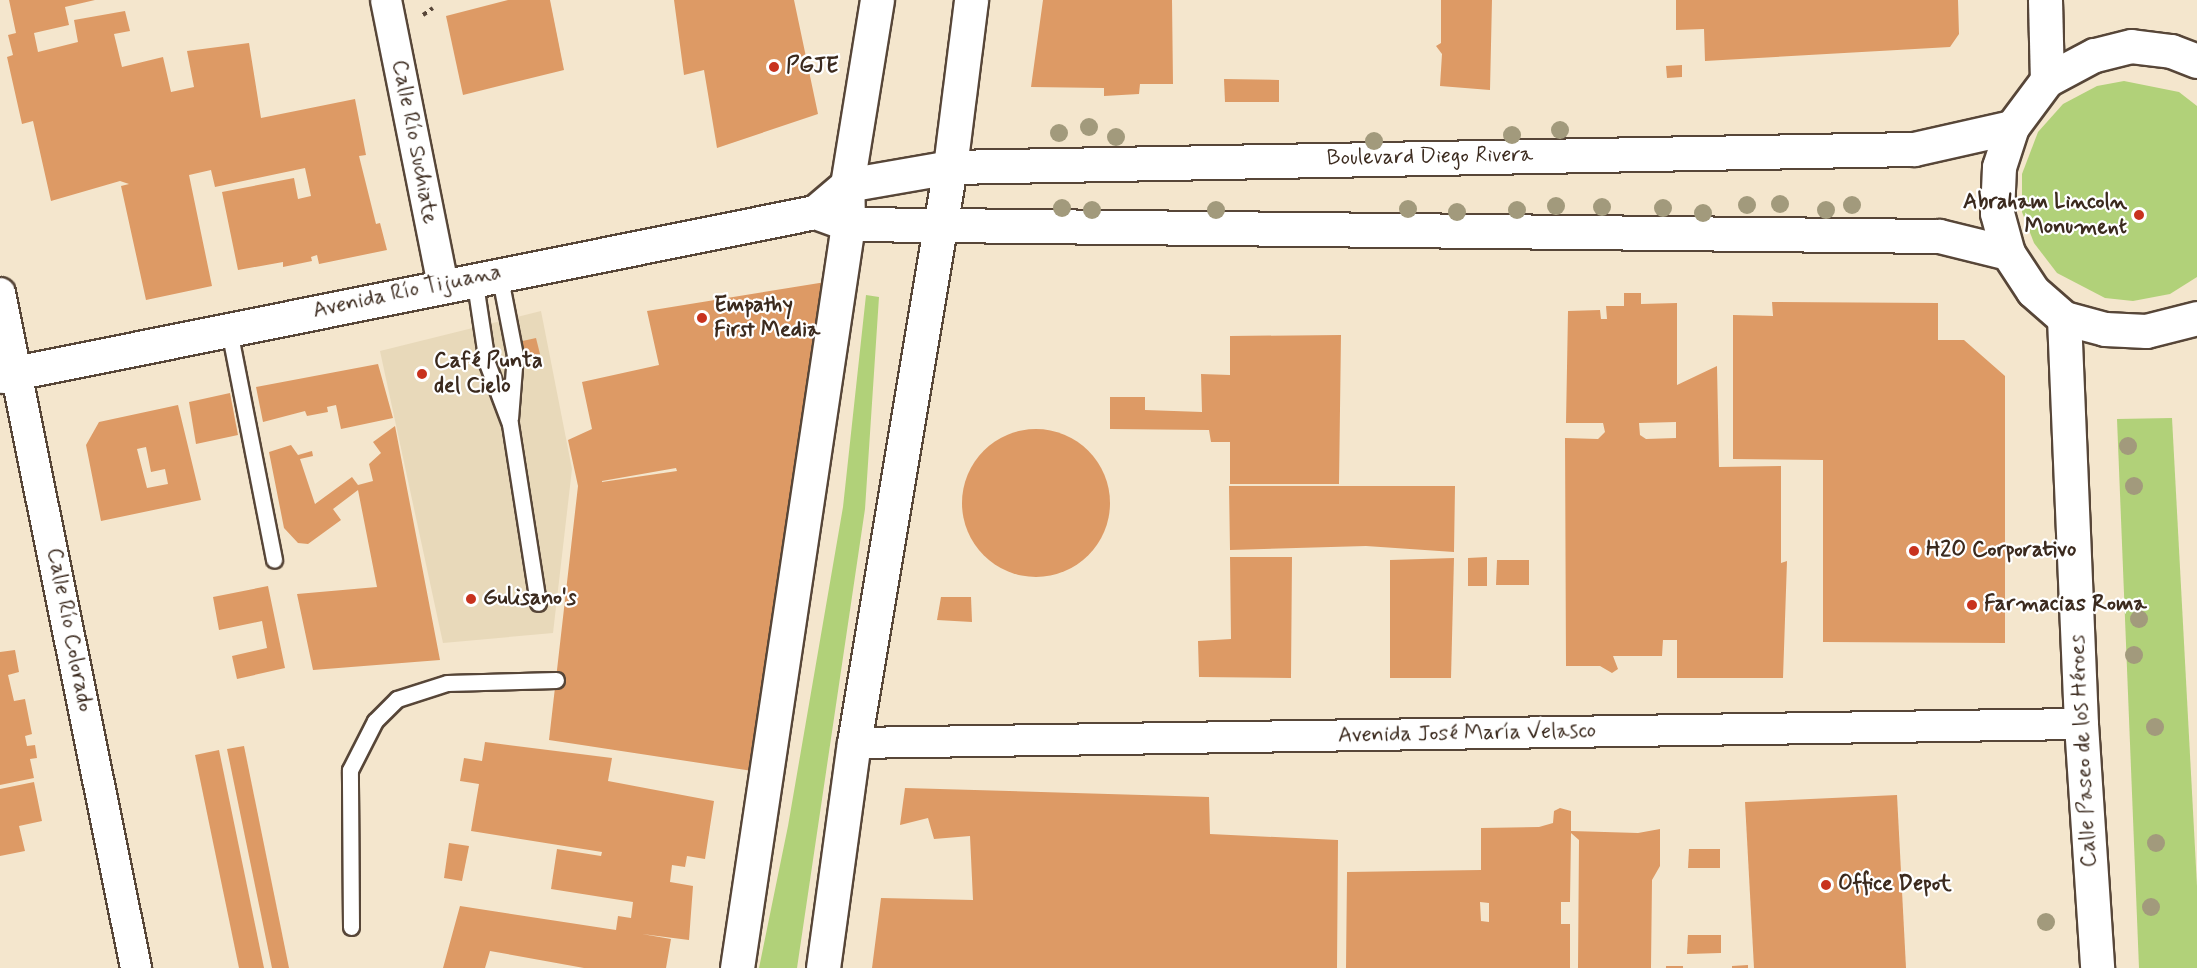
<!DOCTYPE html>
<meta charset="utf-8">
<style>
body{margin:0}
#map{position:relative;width:2197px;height:968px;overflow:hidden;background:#f4e6cd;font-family:Mynerve,sans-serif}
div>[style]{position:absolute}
.built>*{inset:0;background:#e8d9ba}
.green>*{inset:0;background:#b1d179}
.building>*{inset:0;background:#dd9a65}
.round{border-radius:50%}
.path>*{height:4px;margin-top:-2px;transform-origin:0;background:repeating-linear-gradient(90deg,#574638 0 4.5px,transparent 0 9px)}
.roads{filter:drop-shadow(2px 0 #574638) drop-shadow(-2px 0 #574638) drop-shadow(0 2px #574638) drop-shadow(0 -2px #574638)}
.lane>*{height:15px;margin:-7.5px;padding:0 7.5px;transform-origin:7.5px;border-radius:7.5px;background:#fff}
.street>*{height:30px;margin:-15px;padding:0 15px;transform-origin:15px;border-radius:15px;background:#fff}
.secondary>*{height:33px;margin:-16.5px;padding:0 16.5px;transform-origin:16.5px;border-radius:16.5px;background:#fff}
.primary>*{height:33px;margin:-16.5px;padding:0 16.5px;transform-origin:16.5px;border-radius:16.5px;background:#fff}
.trees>*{width:18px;height:18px;margin:-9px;border-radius:50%;background:#a29a7c}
.dots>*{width:16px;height:16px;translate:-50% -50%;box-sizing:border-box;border:3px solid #fff;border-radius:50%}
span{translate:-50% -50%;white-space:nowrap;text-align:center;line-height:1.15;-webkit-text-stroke:4.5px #fff;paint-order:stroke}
.poi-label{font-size:22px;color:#3b2a1e;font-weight:700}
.left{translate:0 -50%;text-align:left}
.right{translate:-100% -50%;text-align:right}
.street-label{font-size:22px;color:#3b2a1e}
</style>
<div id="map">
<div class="built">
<div style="clip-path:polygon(541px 311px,572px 469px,553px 633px,443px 643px,380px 351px)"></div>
</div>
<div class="green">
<div style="clip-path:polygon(2124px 81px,2179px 92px,2197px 106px,2197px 277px,2170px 294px,2133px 301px,2105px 298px,2057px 273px,2034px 243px,2022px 212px,2022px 174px,2038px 132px,2063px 104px,2097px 86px)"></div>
<div style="clip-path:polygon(866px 295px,879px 297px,865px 509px,797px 968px,759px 968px,788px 826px,843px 507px)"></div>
<div style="clip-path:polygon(2172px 418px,2197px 886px,2197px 968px,2139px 968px,2117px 419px)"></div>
</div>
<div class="building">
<div style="clip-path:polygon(9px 0,95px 0,65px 7px,69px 25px,34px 33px,38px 52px,78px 42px,74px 20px,125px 11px,130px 31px,114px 34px,122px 67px,163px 57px,171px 92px,194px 87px,187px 51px,249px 43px,261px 118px,355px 99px,366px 155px,359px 156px,376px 224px,380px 223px,387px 250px,319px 264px,317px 255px,311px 257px,312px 261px,283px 267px,283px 262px,238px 270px,222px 192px,294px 178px,298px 199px,311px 196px,305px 168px,215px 187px,211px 170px,189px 175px,212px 286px,146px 300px,121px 186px,129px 184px,120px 181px,51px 201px,33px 121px,22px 124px,7px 57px,13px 55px,8px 35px,16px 33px)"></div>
<div style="clip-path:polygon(508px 0,550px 0,564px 70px,463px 95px,446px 16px)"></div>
<div style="clip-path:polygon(674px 0,794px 0,818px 114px,717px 148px,704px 70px,684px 75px)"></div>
<div style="clip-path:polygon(1043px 0,1172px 0,1173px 84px,1140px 84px,1139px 94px,1104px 96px,1104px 88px,1031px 87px)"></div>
<div style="clip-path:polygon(1441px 0,1492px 0,1490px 90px,1440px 86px,1442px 54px,1436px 46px,1441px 43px)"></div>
<div style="clip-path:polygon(1676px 0,1958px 0,1959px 34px,1950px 47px,1705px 61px,1704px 29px,1676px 30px)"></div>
<div style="clip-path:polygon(1682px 65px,1682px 77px,1667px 78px,1666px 66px)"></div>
<div style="clip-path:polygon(1224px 79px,1279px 80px,1279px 102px,1225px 102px)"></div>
<div style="clip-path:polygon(evenodd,838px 280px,759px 772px,549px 740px,578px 486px,568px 440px,592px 429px,582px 382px,659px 365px,647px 311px,838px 280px,676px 468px,677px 471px,602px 482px,602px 481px,676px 468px)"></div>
<div style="clip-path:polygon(evenodd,1624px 293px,1641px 293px,1641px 304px,1677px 303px,1677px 385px,1717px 366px,1719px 467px,1781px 466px,1781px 563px,1787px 561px,1783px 678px,1677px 678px,1677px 640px,1663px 640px,1662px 656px,1613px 656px,1618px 669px,1612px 673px,1600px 666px,1566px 666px,1565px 438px,1598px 439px,1605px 432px,1603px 423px,1566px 423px,1568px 311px,1600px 310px,1601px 319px,1607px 319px,1606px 306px,1624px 306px,1624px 293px,1676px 422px,1676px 438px,1646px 439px,1640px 435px,1639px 423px,1676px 422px)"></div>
<div style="clip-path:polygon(1772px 302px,1938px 303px,1938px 340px,1964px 340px,2005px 376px,2005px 643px,1823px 642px,1823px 460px,1733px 459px,1733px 315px,1773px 316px)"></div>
<div style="clip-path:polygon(1341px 335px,1339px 484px,1230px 484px,1230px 442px,1211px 442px,1209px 430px,1110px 429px,1110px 397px,1145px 397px,1145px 410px,1202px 412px,1201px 374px,1230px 375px,1230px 336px)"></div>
<div style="clip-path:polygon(536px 338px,540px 354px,526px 357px,518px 342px)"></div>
<div style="clip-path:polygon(378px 364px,393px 418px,341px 429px,336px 405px,327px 407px,328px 412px,307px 416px,305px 411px,263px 422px,256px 387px)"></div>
<div style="clip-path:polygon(230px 393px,238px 435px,196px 444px,189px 402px)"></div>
<div style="clip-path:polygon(evenodd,178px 405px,201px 500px,101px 521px,86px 445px,99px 422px,178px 405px,146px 447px,151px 472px,165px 469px,168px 484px,147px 488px,137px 449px,146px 447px)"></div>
<div style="clip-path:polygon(395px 426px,440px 660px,313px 670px,297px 594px,377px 587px,358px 490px,333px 509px,341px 520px,308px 544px,298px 543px,284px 528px,269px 452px,291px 445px,298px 455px,312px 451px,313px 456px,300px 459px,315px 504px,352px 477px,358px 485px,373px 481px,369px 464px,381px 453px,373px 442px)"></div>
<div class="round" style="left:962px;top:429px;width:148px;height:148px"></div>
<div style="clip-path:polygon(1229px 486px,1455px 486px,1454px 552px,1366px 546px,1230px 550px)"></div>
<div style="clip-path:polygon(1230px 557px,1292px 557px,1291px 678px,1199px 677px,1198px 641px,1231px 639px)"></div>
<div style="clip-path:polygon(1487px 557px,1487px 586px,1468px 586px,1468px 558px)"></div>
<div style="clip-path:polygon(1454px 558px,1451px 678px,1390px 678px,1390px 560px)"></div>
<div style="clip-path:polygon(1497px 560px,1529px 560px,1529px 585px,1496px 585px)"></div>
<div style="clip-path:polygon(268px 586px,285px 668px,237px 679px,232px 656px,267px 648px,262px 621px,219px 630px,213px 597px)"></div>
<div style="clip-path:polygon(941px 597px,971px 597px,972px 622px,937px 620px)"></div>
<div style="clip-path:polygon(15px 650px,19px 672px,8px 675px,14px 701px,25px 699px,32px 734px,25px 736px,27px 746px,35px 745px,37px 758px,30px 759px,34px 778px,0 785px,0 652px)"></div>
<div style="clip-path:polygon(485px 742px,612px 758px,608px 781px,714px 801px,705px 859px,687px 856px,685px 867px,672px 865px,670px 882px,693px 886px,689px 940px,642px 934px,671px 939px,666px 968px,584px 968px,490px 951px,485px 968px,443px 968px,460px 906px,616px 930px,618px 916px,631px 918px,633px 902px,551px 889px,557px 849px,601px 856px,602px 852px,471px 831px,479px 784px,460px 781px,464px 758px,482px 761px)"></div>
<div style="clip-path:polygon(244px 746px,289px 968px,272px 968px,227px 749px)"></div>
<div style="clip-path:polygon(219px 750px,264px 968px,239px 968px,195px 755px)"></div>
<div style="clip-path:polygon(34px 782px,42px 821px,19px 826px,25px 851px,0 856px,0 789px)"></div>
<div style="clip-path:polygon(905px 788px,1209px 797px,1210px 834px,1338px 840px,1337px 968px,872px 968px,881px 898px,973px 900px,970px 836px,934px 839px,928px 818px,900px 825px)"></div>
<div style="clip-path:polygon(1897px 795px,1906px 968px,1754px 968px,1745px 802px)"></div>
<div style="clip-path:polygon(evenodd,1560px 808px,1571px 811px,1571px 831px,1638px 833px,1660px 829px,1660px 866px,1652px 880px,1651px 968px,1578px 968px,1579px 840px,1571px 833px,1570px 902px,1561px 902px,1561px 924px,1570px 924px,1570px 968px,1346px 968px,1347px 872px,1481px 870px,1481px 828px,1539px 827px,1553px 823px,1554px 811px,1560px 808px,1480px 902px,1489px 903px,1489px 922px,1481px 921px,1480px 902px)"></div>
<div style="clip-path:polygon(449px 843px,469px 846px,462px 881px,444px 878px)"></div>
<div style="clip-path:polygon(1689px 849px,1720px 849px,1720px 868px,1688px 868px)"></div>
<div style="clip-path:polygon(1688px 935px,1721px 935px,1721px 953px,1687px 954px)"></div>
<div style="clip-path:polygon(1748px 965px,1748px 968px,1732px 968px,1732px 966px)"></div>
<div style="clip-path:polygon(1666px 966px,1683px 966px,1683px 968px,1666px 968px)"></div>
</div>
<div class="path">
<div style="left:423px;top:15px;width:12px;rotate:-35deg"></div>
</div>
<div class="roads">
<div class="lane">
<div style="left:499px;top:273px;width:84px;rotate:79deg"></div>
<div style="left:515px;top:355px;width:63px;rotate:94.5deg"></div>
<div style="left:474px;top:277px;width:87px;rotate:81.4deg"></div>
<div style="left:487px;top:363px;width:65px;rotate:69.3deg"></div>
<div style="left:510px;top:424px;width:181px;rotate:81.1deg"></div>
<div style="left:229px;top:330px;width:234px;rotate:78.9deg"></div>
<div style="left:351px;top:927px;width:157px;rotate:-90.4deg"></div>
<div style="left:350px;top:770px;width:55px;rotate:-63deg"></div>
<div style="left:375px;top:721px;width:31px;rotate:-45deg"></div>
<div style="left:397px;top:699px;width:52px;rotate:-17.7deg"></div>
<div style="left:447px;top:683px;width:109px;rotate:-1.6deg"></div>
</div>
<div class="street">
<div style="left:386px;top:0;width:290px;rotate:78.7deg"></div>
<div style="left:0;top:293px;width:689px;rotate:78.61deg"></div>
<div style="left:854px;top:743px;width:1227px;rotate:-0.89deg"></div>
</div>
<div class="secondary">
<div style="left:815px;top:212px;width:35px;rotate:20deg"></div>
<div style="left:848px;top:224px;width:1091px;rotate:0.63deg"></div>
<div style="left:1939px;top:236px;width:71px;rotate:13.8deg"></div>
<div style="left:0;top:376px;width:831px;rotate:-11.38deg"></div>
<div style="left:815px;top:212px;width:42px;rotate:-40.2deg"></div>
<div style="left:847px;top:185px;width:105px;rotate:-9.9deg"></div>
<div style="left:950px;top:167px;width:964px;rotate:-1.07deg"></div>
<div style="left:1914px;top:149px;width:100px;rotate:-12.7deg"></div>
<div style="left:737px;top:968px;width:752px;rotate:-81.51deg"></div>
<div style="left:848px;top:224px;width:39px;rotate:-91deg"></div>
<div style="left:847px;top:185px;width:187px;rotate:-80.8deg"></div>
<div style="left:823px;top:968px;width:227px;rotate:-82.2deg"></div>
<div style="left:854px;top:743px;width:584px;rotate:-80.54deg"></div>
<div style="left:950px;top:167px;width:168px;rotate:-82.8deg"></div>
</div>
<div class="primary">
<div style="left:2045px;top:0;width:80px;rotate:88.6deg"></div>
<div style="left:2197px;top:61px;width:28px;rotate:-159deg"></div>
<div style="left:2171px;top:51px;width:40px;rotate:-172.9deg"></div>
<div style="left:2131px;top:46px;width:38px;rotate:166deg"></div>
<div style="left:2094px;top:55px;width:53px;rotate:152deg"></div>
<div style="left:2047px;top:80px;width:59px;rotate:126.7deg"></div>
<div style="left:2012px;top:127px;width:42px;rotate:108deg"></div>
<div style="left:1999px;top:167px;width:46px;rotate:92.5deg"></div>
<div style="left:1997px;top:213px;width:41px;rotate:74.6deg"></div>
<div style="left:2008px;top:253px;width:45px;rotate:56.7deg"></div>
<div style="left:2033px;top:291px;width:41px;rotate:41.1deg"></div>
<div style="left:2064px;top:318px;width:42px;rotate:15deg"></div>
<div style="left:2105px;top:329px;width:41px;rotate:2.8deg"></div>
<div style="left:2146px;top:331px;width:53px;rotate:-14.3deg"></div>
<div style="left:2064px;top:318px;width:406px;rotate:87.6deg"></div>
<div style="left:2081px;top:724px;width:245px;rotate:86.2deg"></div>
</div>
</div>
<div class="trees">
<div style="left:1089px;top:127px"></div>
<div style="left:1560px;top:130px"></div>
<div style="left:1059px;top:133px"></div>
<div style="left:1512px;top:135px"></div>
<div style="left:1116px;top:137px"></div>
<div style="left:1374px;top:141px"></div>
<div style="left:1780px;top:204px"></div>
<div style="left:1747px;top:205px"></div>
<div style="left:1852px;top:205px"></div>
<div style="left:1556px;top:206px"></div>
<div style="left:1602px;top:207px"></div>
<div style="left:1062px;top:208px"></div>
<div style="left:1663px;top:208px"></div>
<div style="left:1408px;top:209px"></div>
<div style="left:1092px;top:210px"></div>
<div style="left:1216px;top:210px"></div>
<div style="left:1517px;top:210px"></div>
<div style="left:1826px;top:210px"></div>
<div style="left:1457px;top:212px"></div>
<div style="left:1703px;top:213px"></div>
<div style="left:2128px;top:446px"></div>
<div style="left:2134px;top:486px"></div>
<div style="left:2139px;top:619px"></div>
<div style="left:2134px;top:655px"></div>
<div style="left:2155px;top:727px"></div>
<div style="left:2156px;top:843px"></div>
<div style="left:2151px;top:907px"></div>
<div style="left:2046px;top:922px"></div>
</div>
<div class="dots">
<div style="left:774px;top:67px;background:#c8321e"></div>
<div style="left:2139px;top:215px;background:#c8321e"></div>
<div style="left:702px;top:318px;background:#c8321e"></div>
<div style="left:422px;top:374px;background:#c8321e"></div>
<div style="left:1914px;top:551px;background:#c8321e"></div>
<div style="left:471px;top:599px;background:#c8321e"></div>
<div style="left:1972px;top:605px;background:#c8321e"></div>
<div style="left:1826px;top:885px;background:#c8321e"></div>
</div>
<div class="poi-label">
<span class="left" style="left:786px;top:67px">PGJE</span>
<span class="right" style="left:2127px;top:215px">Abraham Lincoln<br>Monument</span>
<span class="left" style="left:714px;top:318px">Empathy<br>First Media</span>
<span class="left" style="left:434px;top:374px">Café Punta<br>del Cielo</span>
<span class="left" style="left:1926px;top:551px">H2O Corporativo</span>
<span class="left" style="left:483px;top:599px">Gulisano's</span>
<span class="left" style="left:1984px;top:605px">Farmacias Roma</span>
<span class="left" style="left:1838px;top:885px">Office Depot</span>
</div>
<div class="street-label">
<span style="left:414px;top:142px;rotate:79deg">Calle Río Suchiate</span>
<span style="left:1430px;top:157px;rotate:-1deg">Boulevard Diego Rivera</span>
<span style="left:407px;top:292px;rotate:-12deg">Avenida Río Tijuana</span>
<span style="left:69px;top:630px;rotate:79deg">Calle Río Colorado</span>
<span style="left:1467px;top:734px;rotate:-1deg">Avenida José María Velasco</span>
<span style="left:2084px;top:751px;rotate:-93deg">Calle Paseo de los Héroes</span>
</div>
</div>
